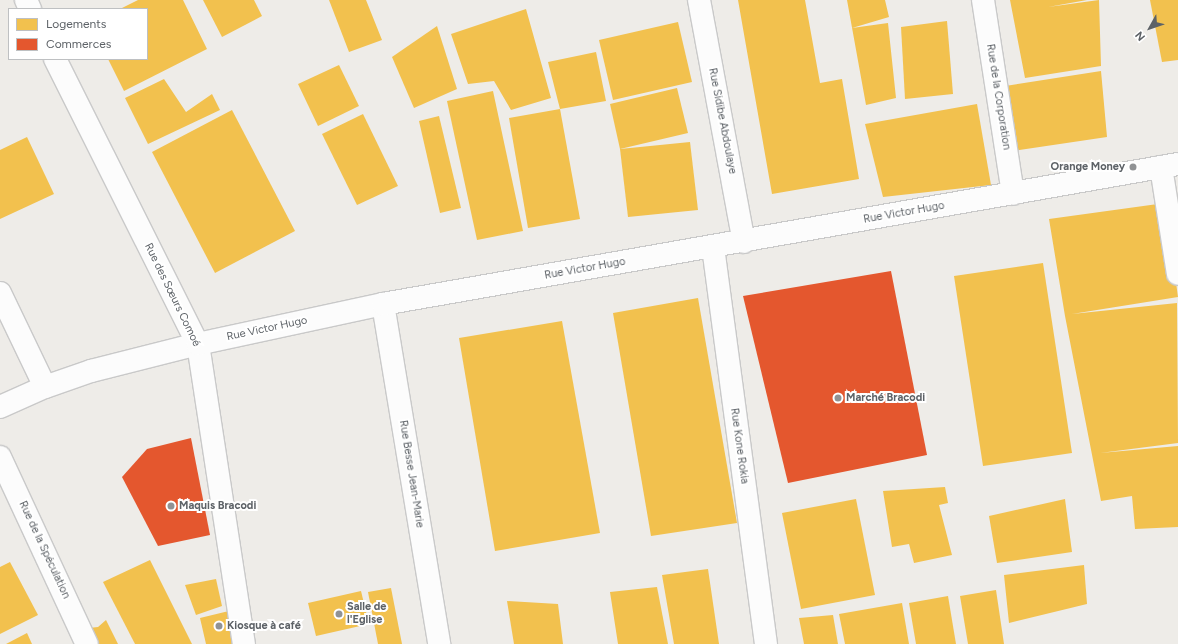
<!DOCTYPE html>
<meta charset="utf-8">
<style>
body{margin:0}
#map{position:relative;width:1178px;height:644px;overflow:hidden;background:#eeece8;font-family:Figtree,sans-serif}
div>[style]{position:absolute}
.homes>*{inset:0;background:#f2c14e}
.shops>*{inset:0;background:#e4572e}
.roads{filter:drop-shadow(1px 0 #c9c9c9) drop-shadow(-1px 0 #c9c9c9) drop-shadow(0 1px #c9c9c9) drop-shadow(0 -1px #c9c9c9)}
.minor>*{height:22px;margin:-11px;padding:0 11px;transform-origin:11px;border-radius:11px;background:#fcfcfc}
.dots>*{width:11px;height:11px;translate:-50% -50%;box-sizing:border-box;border:2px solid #fff;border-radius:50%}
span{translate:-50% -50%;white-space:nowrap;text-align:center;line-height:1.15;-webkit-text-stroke:4px #fff;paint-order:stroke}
.street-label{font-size:11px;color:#5d6267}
.poi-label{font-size:11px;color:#5d6267;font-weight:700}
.right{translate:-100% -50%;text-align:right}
.left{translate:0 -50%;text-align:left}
.legend{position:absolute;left:8px;top:8px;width:140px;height:52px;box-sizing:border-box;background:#fff;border:1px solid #bec0c2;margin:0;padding:5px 7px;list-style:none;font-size:12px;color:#5d6267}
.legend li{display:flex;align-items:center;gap:8px;height:20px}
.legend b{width:20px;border:1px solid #bec0c2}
.north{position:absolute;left:1130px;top:8px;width:40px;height:40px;-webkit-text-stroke:3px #fff;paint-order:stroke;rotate:230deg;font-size:11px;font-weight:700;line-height:16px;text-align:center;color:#5d6267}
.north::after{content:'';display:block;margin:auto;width:14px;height:18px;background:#5d6267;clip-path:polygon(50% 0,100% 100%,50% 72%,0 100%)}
</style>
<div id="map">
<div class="homes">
<div style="clip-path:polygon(138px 0,183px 0,207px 49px,124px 91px,108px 59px,147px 59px,147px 9px,120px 9px)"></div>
<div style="clip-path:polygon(203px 0,254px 0,262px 16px,222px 37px)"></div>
<div style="clip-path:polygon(329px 0,366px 0,382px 40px,349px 52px)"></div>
<div style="clip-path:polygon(738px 0,805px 0,820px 83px,842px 79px,859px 179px,772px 194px)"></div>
<div style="clip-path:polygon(847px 0,885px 0,889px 17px,852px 28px,888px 23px,896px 98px,866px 105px)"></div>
<div style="clip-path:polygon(1010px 0,1087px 0,1048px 7px,1099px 0,1101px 66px,1025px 78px)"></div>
<div style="clip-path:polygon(1150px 0,1178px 0,1178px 60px,1162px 62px)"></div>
<div style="clip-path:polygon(526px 9px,551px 98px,511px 110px,494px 81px,468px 84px,451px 34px)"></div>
<div style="clip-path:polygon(947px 21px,953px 94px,905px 99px,901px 27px)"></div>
<div style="clip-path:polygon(678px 22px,692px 82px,613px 100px,599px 40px)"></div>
<div style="clip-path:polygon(437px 26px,457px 89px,414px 108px,392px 57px)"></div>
<div style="clip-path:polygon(596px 52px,606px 101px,560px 109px,548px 62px)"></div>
<div style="clip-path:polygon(339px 65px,359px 106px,318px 126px,298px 84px)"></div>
<div style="clip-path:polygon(1101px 71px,1107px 137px,1013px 151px,999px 87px)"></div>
<div style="clip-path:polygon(164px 79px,186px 112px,212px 94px,220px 110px,148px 144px,125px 98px)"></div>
<div style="clip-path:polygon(677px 88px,688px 133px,620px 149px,610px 104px)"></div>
<div style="clip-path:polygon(493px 91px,523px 231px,477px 240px,447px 101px)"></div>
<div style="clip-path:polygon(977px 104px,991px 185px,883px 197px,865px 124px)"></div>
<div style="clip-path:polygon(560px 109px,580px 219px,528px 228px,509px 118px)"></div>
<div style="clip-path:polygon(232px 110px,295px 231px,215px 273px,152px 152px)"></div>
<div style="clip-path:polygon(363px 114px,398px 186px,357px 205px,322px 134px)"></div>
<div style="clip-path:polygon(439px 116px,461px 208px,440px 213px,419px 121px)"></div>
<div style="clip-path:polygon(27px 137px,54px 194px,0 219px,0 150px)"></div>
<div style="clip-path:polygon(690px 142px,698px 210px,628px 217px,620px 149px)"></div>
<div style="clip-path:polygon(1165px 203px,1178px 297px,1072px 314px,1177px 303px,1178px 443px,1100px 453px,1178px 446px,1178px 527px,1135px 529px,1132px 496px,1101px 501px,1065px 316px,1049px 219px)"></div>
<div style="clip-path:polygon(1043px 263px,1072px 453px,983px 466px,954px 276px)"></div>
<div style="clip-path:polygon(698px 298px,737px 523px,651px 536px,613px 313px)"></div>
<div style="clip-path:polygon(562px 321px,600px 533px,495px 551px,459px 338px)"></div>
<div style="clip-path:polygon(945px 487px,948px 503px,939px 505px,952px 555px,914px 563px,909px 544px,892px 547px,883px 491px)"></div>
<div style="clip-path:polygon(856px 499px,875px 595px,801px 609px,782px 513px)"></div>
<div style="clip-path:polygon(1065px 499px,1072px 552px,997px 563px,989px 516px)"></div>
<div style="clip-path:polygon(150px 560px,192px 644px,135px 644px,103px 582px)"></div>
<div style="clip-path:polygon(10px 562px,38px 615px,0 634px,0 567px)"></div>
<div style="clip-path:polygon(1084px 565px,1087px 604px,1009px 623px,1004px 575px)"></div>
<div style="clip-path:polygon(708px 569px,719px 644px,674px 644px,662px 575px)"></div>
<div style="clip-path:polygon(216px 579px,222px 606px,196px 615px,185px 585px)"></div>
<div style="clip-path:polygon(657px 587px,668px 644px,618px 644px,610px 592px)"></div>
<div style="clip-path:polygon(391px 588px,402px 644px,378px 644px,368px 592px)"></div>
<div style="clip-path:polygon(996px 590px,1004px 644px,968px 644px,960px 596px)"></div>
<div style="clip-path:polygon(361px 591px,369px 624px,316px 636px,308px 603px)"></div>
<div style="clip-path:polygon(948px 596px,956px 644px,916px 644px,909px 603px)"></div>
<div style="clip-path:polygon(507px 601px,558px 604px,563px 644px,514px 644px)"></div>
<div style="clip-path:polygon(902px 603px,909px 644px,845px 644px,839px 614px)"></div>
<div style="clip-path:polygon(233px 610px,236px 644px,206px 644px,200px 618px)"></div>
<div style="clip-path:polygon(833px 615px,838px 644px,804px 644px,799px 618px)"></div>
<div style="clip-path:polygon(106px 620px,118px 644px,97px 644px,89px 628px,98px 627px)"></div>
<div style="clip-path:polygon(27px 633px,32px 644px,6px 644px)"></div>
</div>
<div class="shops">
<div style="clip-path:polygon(891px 271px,927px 455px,788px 483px,743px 296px)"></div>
<div style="clip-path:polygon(191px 438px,210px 535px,158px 546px,122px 477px,147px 449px)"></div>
</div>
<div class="roads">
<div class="minor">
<div style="left:26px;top:0;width:10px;rotate:66deg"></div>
<div style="left:699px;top:0;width:246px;rotate:79.5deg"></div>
<div style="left:983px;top:0;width:196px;rotate:81.2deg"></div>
<div style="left:55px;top:59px;width:319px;rotate:63.4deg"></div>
<div style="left:198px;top:344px;width:304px;rotate:81.3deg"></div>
<div style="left:1161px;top:167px;width:108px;rotate:81deg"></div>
<div style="left:713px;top:247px;width:401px;rotate:82.4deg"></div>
<div style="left:0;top:293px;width:104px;rotate:64.4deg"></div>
<div style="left:383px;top:304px;width:345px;rotate:80.6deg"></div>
<div style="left:0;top:407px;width:49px;rotate:-24deg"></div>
<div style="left:45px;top:387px;width:49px;rotate:-19.2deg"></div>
<div style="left:91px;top:371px;width:110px;rotate:-14.2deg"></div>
<div style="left:198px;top:344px;width:189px;rotate:-12.2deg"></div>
<div style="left:383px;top:304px;width:807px;rotate:-9.99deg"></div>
<div style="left:0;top:457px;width:206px;rotate:65.1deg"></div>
</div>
</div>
<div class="dots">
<div style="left:1133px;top:167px;background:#909294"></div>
<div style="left:838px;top:398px;background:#909294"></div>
<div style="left:171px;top:506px;background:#909294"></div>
<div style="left:339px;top:614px;background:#909294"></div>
<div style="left:219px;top:626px;background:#909294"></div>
</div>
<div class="street-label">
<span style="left:998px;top:97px;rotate:81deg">Rue de la Corporation</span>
<span style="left:722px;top:121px;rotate:79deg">Rue Sidibe Abdoulaye</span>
<span style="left:904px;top:213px;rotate:-10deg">Rue Victor Hugo</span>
<span style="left:585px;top:269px;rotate:-10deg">Rue Victor Hugo</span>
<span style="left:172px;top:295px;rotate:64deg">Rue des Sœurs Comoé</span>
<span style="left:267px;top:329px;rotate:-12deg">Rue Victor Hugo</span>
<span style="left:739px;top:446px;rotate:82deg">Rue Kone Rokia</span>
<span style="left:411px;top:474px;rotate:81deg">Rue Besse Jean-Marie</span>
<span style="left:44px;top:550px;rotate:65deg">Rue de la Spéculation</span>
</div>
<div class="poi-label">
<span class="right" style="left:1125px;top:167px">Orange Money</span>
<span class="left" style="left:846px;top:398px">Marché Bracodi</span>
<span class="left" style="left:179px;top:506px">Maquis Bracodi</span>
<span class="left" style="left:347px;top:614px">Salle de<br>l'Eglise</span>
<span class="left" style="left:227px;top:626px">Kiosque à café</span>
</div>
<ul class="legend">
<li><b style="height:11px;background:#f2c14e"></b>Logements</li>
<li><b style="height:11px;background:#e4572e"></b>Commerces</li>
</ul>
<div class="north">N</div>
</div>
